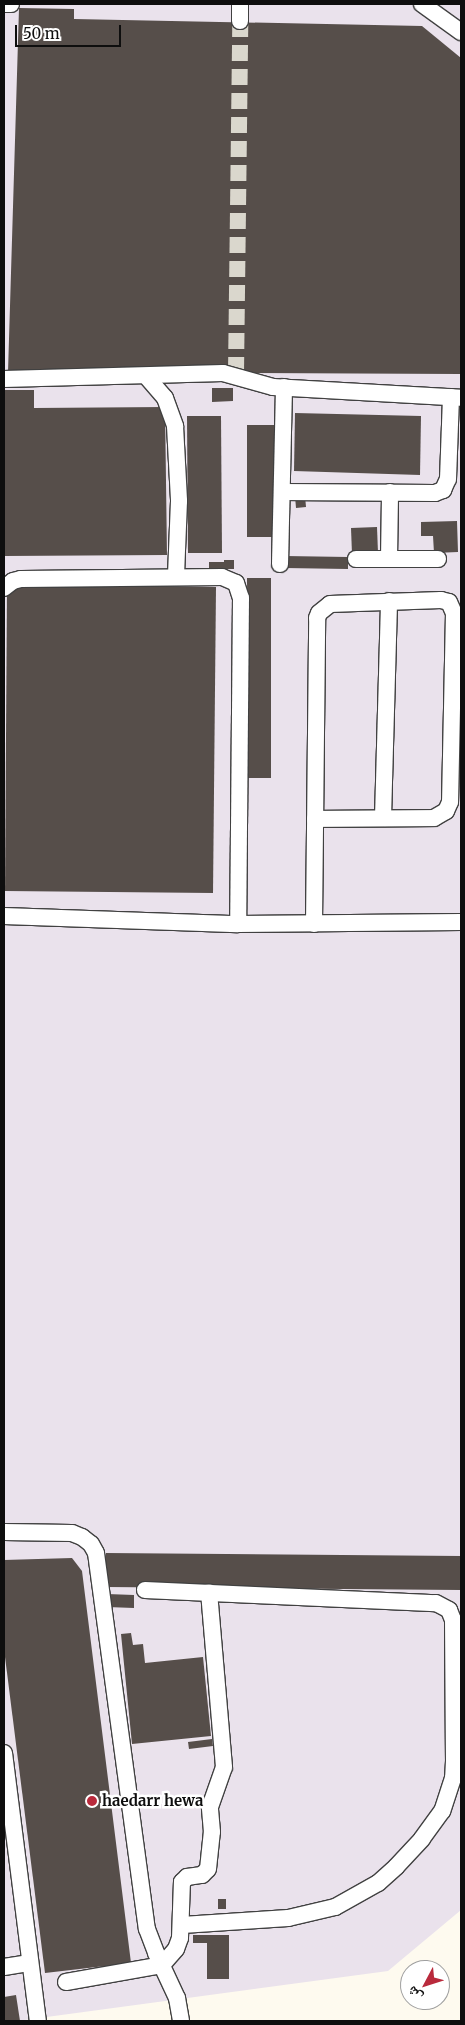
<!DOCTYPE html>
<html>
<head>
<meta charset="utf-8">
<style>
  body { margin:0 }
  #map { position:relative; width:465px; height:2025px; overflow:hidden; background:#fefaef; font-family:Merriweather,"Noto Naskh Arabic",serif }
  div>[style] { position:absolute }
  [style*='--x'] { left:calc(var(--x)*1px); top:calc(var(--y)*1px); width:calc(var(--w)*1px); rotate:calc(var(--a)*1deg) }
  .industrial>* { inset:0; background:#eae2ec }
  .building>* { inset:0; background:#564e4a }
  .minor-tunnel>* { height:16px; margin-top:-8px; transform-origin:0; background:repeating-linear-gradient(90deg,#dad7cd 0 16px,transparent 0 24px) }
  .roads { filter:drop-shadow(1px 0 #414141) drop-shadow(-1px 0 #414141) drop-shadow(0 1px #414141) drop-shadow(0 -1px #414141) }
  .minor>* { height:16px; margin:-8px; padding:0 8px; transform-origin:8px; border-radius:8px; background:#fff }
  .dots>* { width:14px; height:14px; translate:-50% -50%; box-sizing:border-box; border:2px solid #fff; border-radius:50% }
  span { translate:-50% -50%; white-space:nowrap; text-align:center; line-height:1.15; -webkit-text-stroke:5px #fff; paint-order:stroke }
  .poi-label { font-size:15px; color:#0e0e0e; font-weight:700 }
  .left { translate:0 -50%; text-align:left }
  .frame { position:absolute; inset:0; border:5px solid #0e0e0e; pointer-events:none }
  .north { position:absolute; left:400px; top:1960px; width:50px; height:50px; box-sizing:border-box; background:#fff; border:1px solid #9f9f9f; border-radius:50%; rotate:230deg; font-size:14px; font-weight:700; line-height:20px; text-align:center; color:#0e0e0e }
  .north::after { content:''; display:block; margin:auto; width:18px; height:22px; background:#b92a3c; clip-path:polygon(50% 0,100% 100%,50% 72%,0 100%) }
  .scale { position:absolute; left:15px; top:25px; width:106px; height:22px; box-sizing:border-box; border:2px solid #0e0e0e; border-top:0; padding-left:6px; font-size:15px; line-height:18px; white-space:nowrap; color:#0e0e0e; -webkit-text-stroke:4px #fff; paint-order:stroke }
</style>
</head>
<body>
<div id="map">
  <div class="industrial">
    <div style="clip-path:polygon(4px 4px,461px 4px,461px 1910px,388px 1971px,17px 2021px,4px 2021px)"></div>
  </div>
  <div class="building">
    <div style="clip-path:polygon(19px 8px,74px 9px,74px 19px,422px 26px,461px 58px,460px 374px,8px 372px)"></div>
    <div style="clip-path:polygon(212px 388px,233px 388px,233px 401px,212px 402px)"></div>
    <div style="clip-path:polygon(4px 390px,34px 390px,34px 408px,165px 407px,167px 555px,4px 556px)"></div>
    <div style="clip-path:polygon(295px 413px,421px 416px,420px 475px,294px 471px)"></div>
    <div style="clip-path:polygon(187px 416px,221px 416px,222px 553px,188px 553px)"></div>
    <div style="clip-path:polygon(247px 425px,277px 425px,277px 537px,247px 537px)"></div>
    <div style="clip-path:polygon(295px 496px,305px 496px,306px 507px,296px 508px)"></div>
    <div style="clip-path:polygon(457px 521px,458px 552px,434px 553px,433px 536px,421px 536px,421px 522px)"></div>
    <div style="clip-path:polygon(377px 527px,378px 553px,352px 554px,351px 528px)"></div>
    <div style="clip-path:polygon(285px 556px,348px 557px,348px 569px,285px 568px)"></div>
    <div style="clip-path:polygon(224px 560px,234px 560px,234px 569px,209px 569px,209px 562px,224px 562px)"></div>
    <div style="clip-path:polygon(247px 578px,271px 578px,271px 778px,248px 778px)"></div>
    <div style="clip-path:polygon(7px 585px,216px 587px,213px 893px,5px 891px)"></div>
    <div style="clip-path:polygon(106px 1553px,461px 1556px,461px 1590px,106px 1587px)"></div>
    <div style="clip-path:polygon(72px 1558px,82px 1571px,131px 1963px,45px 1973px,4px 1649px,4px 1560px)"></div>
    <div style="clip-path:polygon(107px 1594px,134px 1595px,134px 1608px,107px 1607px)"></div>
    <div style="clip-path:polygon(131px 1633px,133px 1645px,143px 1644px,145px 1663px,203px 1657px,211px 1736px,132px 1744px,121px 1634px)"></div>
    <div style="clip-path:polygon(212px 1739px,213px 1746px,189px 1749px,188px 1742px)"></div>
    <div style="clip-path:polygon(218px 1899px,226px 1899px,226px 1909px,218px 1909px)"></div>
    <div style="clip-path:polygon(193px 1935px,229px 1935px,229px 1979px,207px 1979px,207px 1943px,193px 1943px)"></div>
    <div style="clip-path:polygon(16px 1995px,20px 2021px,4px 2021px,4px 1997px)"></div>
  </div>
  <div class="minor-tunnel">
    <div style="--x:236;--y:373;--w:352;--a:-89.3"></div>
  </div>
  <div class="roads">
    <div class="minor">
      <div style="--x:4;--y:4;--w:7;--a:0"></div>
      <div style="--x:240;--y:4;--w:17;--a:90"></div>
      <div style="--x:422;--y:4;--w:48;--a:35.7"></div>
      <div style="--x:146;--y:376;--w:29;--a:49"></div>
      <div style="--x:165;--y:398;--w:30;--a:70"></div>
      <div style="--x:175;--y:426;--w:75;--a:86.9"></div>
      <div style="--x:179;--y:501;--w:76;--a:92.3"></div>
      <div style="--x:4;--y:379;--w:219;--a:-1.6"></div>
      <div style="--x:223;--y:373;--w:52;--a:15.6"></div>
      <div style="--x:273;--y:387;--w:188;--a:3.3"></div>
      <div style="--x:282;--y:492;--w:153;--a:0.4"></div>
      <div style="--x:435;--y:493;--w:9;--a:-21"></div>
      <div style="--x:443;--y:490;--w:12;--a:-66"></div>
      <div style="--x:448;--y:479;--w:82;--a:-87.9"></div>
      <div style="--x:356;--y:559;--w:82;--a:0"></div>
      <div style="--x:389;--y:559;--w:67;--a:-89.1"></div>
      <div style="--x:280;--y:564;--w:177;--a:-88.7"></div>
      <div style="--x:4;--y:588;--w:11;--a:-38"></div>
      <div style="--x:13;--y:581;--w:8;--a:-14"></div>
      <div style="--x:21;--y:579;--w:201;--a:-0.6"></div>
      <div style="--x:222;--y:577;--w:15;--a:23"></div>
      <div style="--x:236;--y:583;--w:16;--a:72"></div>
      <div style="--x:241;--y:598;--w:326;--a:90.5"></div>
      <div style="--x:383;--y:818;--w:217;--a:-88.4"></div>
      <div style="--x:4;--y:916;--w:234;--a:2"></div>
      <div style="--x:238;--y:924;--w:223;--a:-0.5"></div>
      <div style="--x:314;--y:924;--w:306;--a:-89.4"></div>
      <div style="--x:317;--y:618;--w:5;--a:-68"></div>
      <div style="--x:319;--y:613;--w:14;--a:-39"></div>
      <div style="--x:330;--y:604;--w:111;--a:-2.1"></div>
      <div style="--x:441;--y:600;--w:8;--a:14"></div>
      <div style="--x:449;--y:602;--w:12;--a:66"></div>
      <div style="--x:454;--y:613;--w:189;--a:91.2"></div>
      <div style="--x:450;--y:802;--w:10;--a:114"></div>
      <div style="--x:446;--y:811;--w:14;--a:150"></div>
      <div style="--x:434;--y:818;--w:119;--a:179.5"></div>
      <div style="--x:4;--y:1532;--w:68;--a:0.8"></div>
      <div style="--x:72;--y:1533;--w:11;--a:22"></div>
      <div style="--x:82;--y:1537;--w:11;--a:38"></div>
      <div style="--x:91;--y:1544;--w:10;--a:61"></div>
      <div style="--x:96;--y:1553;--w:379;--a:82.3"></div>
      <div style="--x:147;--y:1929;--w:26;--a:69"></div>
      <div style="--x:156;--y:1953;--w:50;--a:65"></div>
      <div style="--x:177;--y:1998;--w:23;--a:80"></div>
      <div style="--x:145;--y:1590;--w:291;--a:2.6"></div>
      <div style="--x:436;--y:1603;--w:15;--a:28"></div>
      <div style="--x:449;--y:1610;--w:11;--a:68"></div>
      <div style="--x:453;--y:1620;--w:141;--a:89.6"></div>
      <div style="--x:454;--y:1761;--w:17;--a:93"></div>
      <div style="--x:453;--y:1778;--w:35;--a:108"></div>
      <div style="--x:442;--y:1811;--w:34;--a:126"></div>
      <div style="--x:422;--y:1839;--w:38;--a:133"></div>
      <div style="--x:396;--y:1867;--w:24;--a:138"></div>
      <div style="--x:378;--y:1883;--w:49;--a:150.8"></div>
      <div style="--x:335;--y:1907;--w:48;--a:166.8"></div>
      <div style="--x:288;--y:1918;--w:106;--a:176.2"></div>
      <div style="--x:4;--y:1753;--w:270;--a:82.8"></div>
      <div style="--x:4;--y:1967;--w:26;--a:-9"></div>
      <div style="--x:66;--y:1982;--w:97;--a:-10"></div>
      <div style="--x:162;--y:1965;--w:21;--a:-49"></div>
      <div style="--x:176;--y:1949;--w:12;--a:-70"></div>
      <div style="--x:180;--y:1938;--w:56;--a:-88"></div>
      <div style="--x:182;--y:1882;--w:7;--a:-45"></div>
      <div style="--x:187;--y:1877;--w:15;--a:-8"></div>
      <div style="--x:202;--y:1875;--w:8;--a:-45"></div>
      <div style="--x:208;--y:1869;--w:37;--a:-84"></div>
      <div style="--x:212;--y:1832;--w:25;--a:-95"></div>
      <div style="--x:210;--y:1807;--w:42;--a:-70.7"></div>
      <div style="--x:224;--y:1767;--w:175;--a:-94.9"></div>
    </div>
  </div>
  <div class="dots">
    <div style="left:92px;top:1801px;background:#b92a3c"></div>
  </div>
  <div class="poi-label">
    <span class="left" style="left:102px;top:1801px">haedarr hewa</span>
  </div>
  <div class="frame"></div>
  <div class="north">ش</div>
  <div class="scale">50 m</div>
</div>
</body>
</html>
